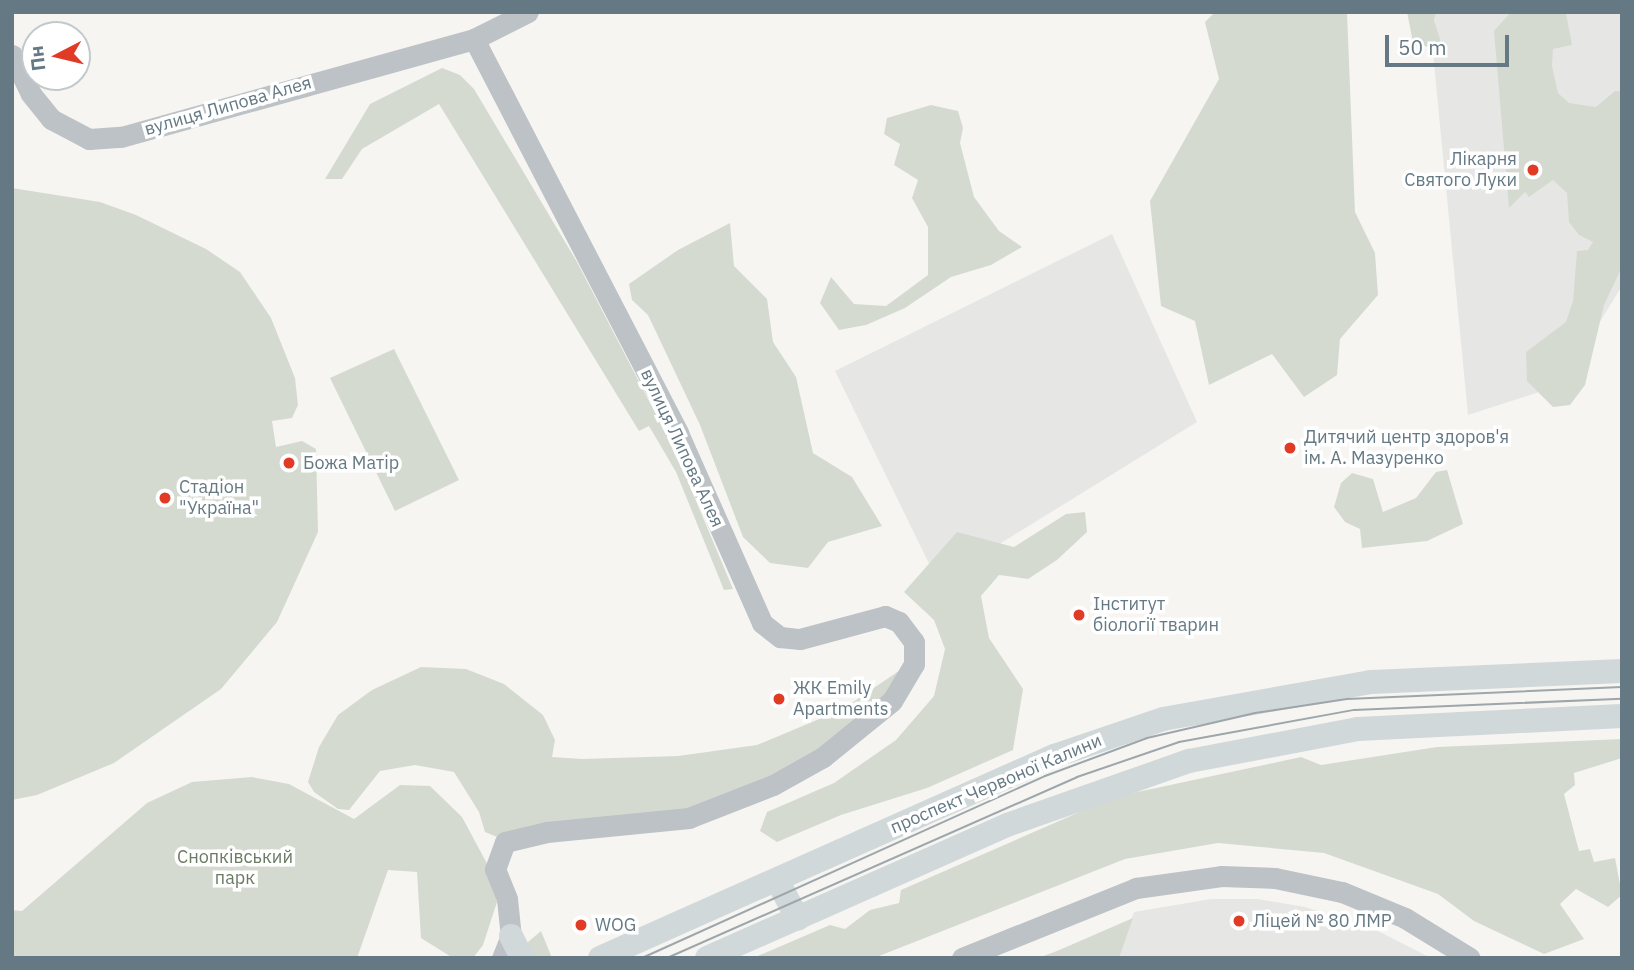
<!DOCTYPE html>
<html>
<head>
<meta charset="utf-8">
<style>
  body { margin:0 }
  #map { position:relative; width:1634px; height:970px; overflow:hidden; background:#f6f5f2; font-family:"IBM Plex Sans",sans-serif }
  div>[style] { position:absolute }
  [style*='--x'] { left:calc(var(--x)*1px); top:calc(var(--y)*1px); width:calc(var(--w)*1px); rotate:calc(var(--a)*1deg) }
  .built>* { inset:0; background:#e6e7e5 }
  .green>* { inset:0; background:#d5dad1 }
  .tertiary>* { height:21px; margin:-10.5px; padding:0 10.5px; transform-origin:10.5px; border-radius:10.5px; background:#bcc2c5 }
  .secondary>* { height:24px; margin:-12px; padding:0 12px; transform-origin:12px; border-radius:12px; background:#d1d8da }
  .tram>* { height:2px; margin:-1px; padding:0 1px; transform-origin:1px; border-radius:1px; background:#9da6aa }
  .dots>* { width:19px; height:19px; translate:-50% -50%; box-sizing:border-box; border:4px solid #fff; border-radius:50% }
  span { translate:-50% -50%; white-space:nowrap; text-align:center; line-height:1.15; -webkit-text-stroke:7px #fff; paint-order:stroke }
  .street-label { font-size:18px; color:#647983 }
  .poi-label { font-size:18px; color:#647983 }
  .right { translate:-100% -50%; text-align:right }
  .left { translate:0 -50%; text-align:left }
  .park-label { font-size:18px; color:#6b7a63 }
  .frame { position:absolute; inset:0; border:14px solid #647983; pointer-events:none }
  .north { position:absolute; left:21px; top:21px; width:70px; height:70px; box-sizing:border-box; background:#fff; border:2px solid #c1c9cd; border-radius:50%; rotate:263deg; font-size:19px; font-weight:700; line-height:28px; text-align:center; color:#647983 }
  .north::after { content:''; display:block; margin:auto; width:24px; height:32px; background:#e23b25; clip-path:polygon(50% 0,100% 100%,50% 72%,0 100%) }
  .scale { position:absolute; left:1385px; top:35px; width:124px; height:32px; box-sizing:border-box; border:4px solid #647983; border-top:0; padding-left:9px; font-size:21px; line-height:24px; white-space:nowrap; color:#647983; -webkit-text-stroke:5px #fff; paint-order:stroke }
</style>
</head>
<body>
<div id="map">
  <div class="built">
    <div style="clip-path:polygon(1429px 12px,1622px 12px,1622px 286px,1561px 385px,1468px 415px)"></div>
    <div style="clip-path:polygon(1112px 234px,1197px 422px,938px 582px,835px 371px)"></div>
    <div style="clip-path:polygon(1211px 899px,1258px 899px,1305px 907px,1374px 929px,1431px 958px,1117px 958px,1134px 912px)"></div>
  </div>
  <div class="green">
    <div style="clip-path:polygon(1215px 12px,1347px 12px,1355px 212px,1375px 253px,1378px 295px,1340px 339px,1337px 375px,1304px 397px,1272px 354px,1209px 385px,1195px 321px,1161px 306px,1150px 201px,1219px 79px,1205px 22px)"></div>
    <div style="clip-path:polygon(1407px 12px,1436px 12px,1434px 20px,1444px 52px,1413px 42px)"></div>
    <div style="clip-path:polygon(1511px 12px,1566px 13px,1572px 45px,1553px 49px,1552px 66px,1558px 93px,1569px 103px,1596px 107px,1615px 91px,1622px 91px,1622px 267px,1604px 305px,1585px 385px,1570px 405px,1553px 407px,1527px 381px,1526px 352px,1566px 322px,1573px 301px,1577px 251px,1588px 250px,1593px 242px,1579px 235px,1569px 222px,1567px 193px,1553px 180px,1529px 197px,1525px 192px,1509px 208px,1494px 31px)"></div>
    <div style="clip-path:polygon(442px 68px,460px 75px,474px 89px,577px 262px,676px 453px,733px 589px,724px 590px,676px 472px,649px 426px,639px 431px,439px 104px,362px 149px,342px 179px,325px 179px,370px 104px)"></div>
    <div style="clip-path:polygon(931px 105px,958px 111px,963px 128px,960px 143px,974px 197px,999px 231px,1022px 247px,991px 265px,951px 277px,905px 308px,866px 325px,839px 330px,820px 303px,831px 277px,854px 304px,886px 306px,928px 275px,928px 227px,912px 198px,918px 180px,894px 165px,900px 144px,884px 134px,887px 118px)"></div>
    <div style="clip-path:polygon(12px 188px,100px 202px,136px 215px,206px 249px,240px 272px,271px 318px,295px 378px,298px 405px,292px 418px,272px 421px,276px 447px,302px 441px,316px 449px,318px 532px,277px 622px,221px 689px,114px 763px,37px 795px,12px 800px)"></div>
    <div style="clip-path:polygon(730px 223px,734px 266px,767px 299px,773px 342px,796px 377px,813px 453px,852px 477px,882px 526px,828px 542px,808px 568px,770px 563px,743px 537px,700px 425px,648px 315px,632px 300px,629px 284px,678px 250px)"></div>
    <div style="clip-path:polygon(394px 349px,459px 480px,395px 511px,330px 378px)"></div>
    <div style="clip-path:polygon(1447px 470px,1463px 524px,1427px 541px,1362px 548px,1360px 529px,1345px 522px,1334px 507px,1341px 483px,1352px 473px,1373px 479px,1383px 512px,1416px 498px,1436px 472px)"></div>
    <div style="clip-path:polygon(1085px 512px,1087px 532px,1057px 560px,1028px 579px,999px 575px,981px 596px,989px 638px,1023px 689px,1013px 750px,927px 788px,841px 815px,777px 842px,760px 831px,767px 812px,834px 783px,896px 740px,934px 696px,945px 649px,934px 620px,904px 592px,957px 532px,1014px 547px,1066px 514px)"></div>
    <div style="clip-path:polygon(912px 662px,869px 720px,721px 803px,502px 839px,485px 832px,479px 812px,454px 772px,415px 765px,380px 771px,349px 810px,338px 809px,314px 792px,308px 782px,319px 747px,338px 715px,372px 690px,421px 667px,466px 669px,504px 684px,543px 715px,555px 740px,552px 757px,582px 759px,678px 756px,757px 745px,843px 709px)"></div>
    <div style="clip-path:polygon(1622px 739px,1622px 758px,1574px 773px,1575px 785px,1564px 794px,1579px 851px,1590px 849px,1594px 862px,1615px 858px,1622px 895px,1608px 907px,1576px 889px,1560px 904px,1584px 939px,1544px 954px,1474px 921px,1438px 894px,1324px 853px,1218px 843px,1125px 859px,874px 958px,753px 958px,830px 925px,845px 929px,870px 910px,899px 903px,901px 890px,1114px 797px,1301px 757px,1321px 765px,1437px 747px)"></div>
    <div style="clip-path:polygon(252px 777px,289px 784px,354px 819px,400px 785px,430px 786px,462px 817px,491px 871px,497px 902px,483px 945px,473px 958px,453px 958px,421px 938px,417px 872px,388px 870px,357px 958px,12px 958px,12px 910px,22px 911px,147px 803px,192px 782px)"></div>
    <div style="clip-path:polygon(1133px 918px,1119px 958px,1038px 958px,1057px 951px)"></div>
    <div style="clip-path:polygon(541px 931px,552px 958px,530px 958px,528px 942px)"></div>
  </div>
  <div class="tertiary">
    <div style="--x:474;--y:39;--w:60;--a:-26.6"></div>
    <div style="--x:12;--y:55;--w:43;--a:64"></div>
    <div style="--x:31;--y:94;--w:32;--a:51"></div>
    <div style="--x:51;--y:119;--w:43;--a:27.8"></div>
    <div style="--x:89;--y:139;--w:32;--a:-4"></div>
    <div style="--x:121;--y:137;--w:366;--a:-15.5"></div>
    <div style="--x:474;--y:39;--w:444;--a:62.6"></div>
    <div style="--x:678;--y:433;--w:208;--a:66.1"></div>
    <div style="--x:762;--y:623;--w:23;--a:38"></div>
    <div style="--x:780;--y:637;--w:20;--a:6"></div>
    <div style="--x:800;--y:639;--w:88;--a:-15.1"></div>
    <div style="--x:885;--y:616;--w:15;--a:23"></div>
    <div style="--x:899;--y:622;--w:25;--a:53"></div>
    <div style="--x:914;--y:642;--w:22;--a:90"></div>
    <div style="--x:914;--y:664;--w:43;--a:120.7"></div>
    <div style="--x:892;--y:701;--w:89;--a:140.9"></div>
    <div style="--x:823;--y:757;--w:57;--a:150.8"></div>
    <div style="--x:773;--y:785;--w:90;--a:158.6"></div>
    <div style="--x:689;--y:818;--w:143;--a:174.4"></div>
    <div style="--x:547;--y:832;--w:43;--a:166.6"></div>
    <div style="--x:505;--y:842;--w:29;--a:110"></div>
    <div style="--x:495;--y:869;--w:32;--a:68"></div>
    <div style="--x:507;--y:899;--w:37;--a:84"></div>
    <div style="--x:511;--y:936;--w:24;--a:112"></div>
    <div style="--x:962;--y:958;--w:188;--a:-21.9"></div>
    <div style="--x:1136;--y:888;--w:86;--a:-8"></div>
    <div style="--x:1221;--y:876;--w:54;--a:2.1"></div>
    <div style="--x:1275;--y:878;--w:68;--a:11.8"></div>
    <div style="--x:1342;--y:892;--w:68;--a:22.4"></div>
    <div style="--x:1405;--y:918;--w:76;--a:31.6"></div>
  </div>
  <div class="secondary">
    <div style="--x:777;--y:880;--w:44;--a:61.7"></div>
    <div style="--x:511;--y:936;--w:25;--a:63"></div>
    <div style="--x:600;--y:958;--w:497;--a:-24"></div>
    <div style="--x:1054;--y:756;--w:115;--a:-18.7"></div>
    <div style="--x:1163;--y:719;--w:211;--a:-10.1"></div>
    <div style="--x:1371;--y:682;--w:251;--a:-2.5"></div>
    <div style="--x:707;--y:958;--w:328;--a:-23.9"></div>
    <div style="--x:1007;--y:825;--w:193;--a:-19.4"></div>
    <div style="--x:1189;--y:761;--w:172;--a:-10.7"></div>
    <div style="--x:1358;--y:729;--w:264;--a:-2.8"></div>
  </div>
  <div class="tram">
    <div style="--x:642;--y:958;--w:442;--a:-24.3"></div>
    <div style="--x:1045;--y:776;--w:109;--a:-20.4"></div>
    <div style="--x:1147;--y:738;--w:111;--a:-13"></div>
    <div style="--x:1255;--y:713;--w:93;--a:-8.7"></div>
    <div style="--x:1347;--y:699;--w:275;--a:-2.5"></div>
    <div style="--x:667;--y:958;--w:448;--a:-23.8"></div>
    <div style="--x:1077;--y:777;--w:108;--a:-18.9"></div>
    <div style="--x:1179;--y:742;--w:178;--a:-10.4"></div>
    <div style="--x:1354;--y:710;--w:268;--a:-2.4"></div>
  </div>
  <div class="dots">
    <div style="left:1533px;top:170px;background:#e23b25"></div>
    <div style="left:1290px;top:448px;background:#e23b25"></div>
    <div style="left:289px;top:463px;background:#e23b25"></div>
    <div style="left:165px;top:498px;background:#e23b25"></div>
    <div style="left:1079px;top:615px;background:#e23b25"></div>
    <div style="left:779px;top:699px;background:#e23b25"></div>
    <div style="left:1239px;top:921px;background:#e23b25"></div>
    <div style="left:581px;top:925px;background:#e23b25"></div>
  </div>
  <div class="street-label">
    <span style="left:228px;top:106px;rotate:-16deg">вулиця Липова Алея</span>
    <span style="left:682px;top:448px;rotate:65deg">вулиця Липова Алея</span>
    <span style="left:996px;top:784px;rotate:-23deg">проспект Червоної Калини</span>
  </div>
  <div class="poi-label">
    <span class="right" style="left:1517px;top:170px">Лікарня<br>Святого Луки</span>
    <span class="left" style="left:1304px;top:448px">Дитячий центр здоров'я<br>ім. А. Мазуренко</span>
    <span class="left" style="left:303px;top:463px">Божа Матір</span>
    <span class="left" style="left:179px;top:498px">Стадіон<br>"Україна"</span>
    <span class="left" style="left:1093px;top:615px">Інститут<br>біології тварин</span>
    <span class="left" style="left:793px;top:699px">ЖК Emily<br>Apartments</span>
    <span class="left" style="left:1253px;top:921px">Ліцей № 80 ЛМР</span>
    <span class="left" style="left:595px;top:925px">WOG</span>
  </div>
  <div class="park-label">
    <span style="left:235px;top:868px">Снопківський<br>парк</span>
  </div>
  <div class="frame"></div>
  <div class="north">Пн</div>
  <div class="scale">50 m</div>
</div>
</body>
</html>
